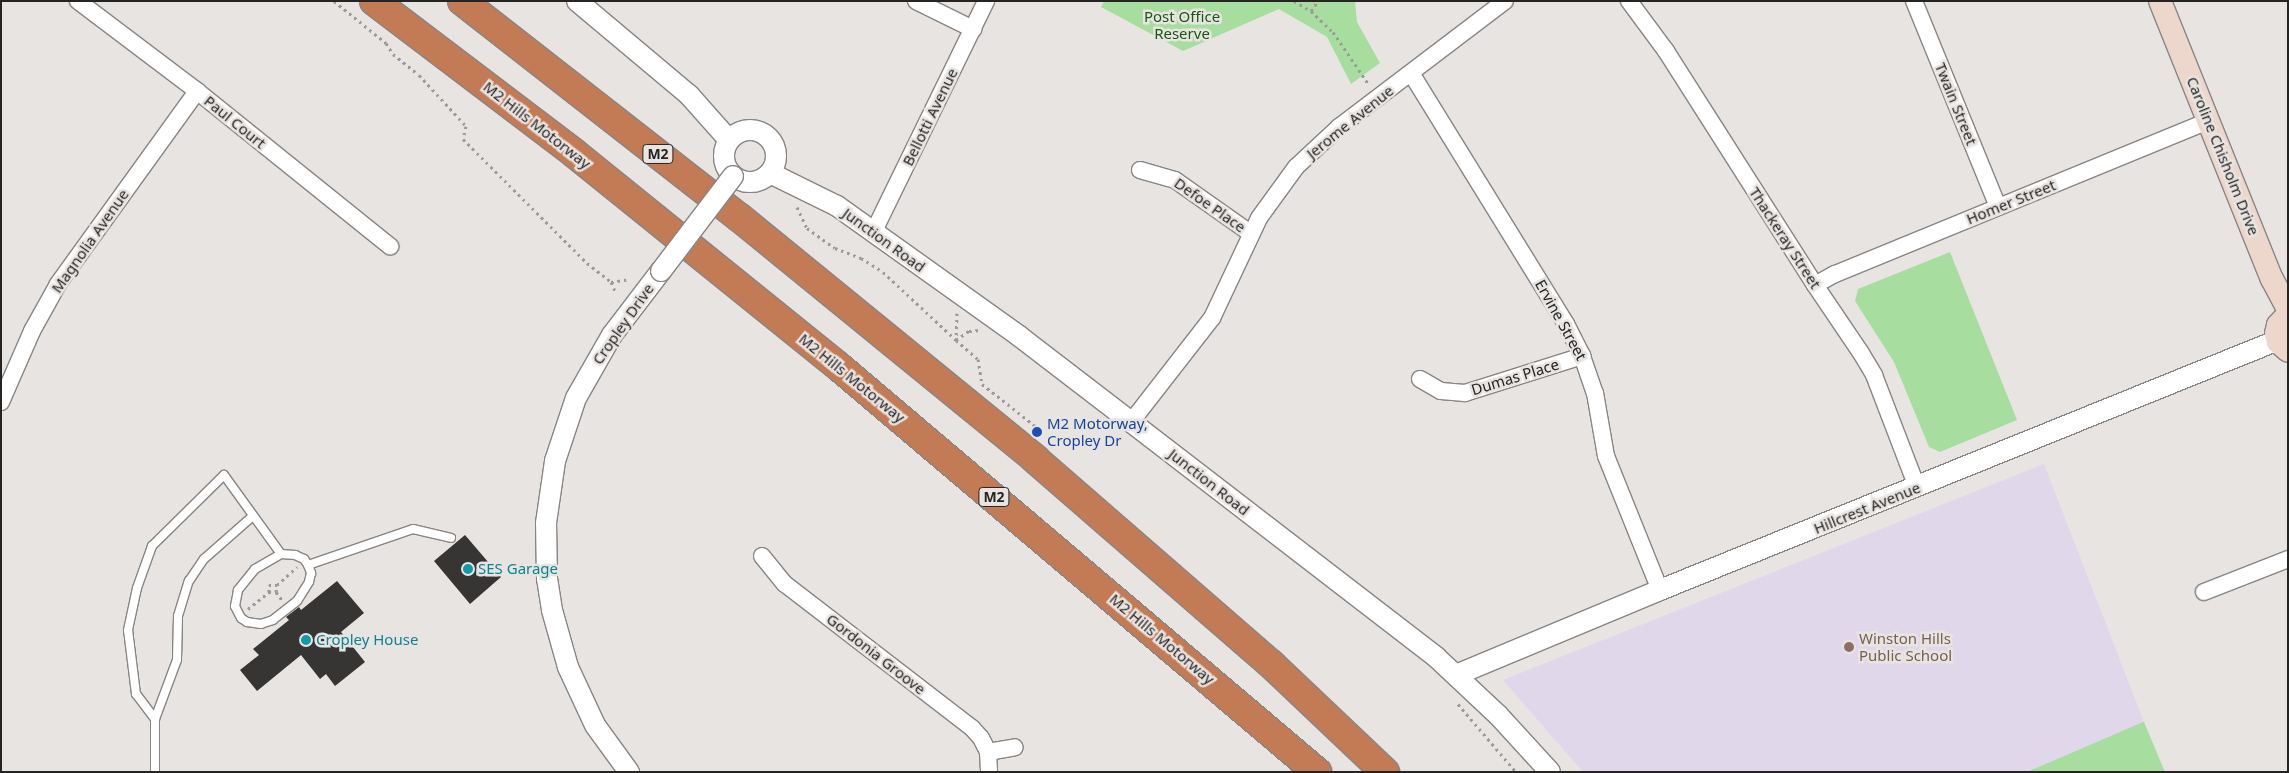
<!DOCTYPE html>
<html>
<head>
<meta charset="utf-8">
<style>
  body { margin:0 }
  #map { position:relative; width:2289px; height:773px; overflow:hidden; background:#e8e4e2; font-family:"Noto Sans",sans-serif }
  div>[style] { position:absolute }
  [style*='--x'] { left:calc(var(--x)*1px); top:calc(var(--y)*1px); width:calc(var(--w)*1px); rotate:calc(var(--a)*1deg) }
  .education>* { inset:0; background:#e0d7eb }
  .green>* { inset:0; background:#a7de9f }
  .building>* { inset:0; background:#373434 }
  .path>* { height:3px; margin-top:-1.5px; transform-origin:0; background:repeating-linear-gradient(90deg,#9c9997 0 2.5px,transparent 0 6.5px) }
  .roads { filter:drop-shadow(1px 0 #888583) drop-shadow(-1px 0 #888583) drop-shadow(0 1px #888583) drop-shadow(0 -1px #888583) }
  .service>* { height:8px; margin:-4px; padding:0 4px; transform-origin:4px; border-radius:4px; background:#fff }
  .minor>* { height:16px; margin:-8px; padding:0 8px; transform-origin:8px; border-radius:8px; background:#fff }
  .tertiary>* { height:20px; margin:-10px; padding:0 10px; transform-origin:10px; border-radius:10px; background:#fff }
  .tertiary>.ring { margin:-10px; padding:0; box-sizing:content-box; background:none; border:20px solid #fff; border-radius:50% }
  .secondary>* { height:22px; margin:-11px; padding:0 11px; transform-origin:11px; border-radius:11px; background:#edd7cc }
  .motorway>* { height:28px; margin:-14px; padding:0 14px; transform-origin:14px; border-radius:14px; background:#c37b56 }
  .bridges { filter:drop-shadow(1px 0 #888583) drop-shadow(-1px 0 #888583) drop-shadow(0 1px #888583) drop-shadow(0 -1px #888583) }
  .tertiary-bridge>* { height:20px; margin:-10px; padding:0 10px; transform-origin:10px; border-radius:10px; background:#fff }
  .dots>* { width:14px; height:14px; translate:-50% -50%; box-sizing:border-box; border:2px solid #e8e4e2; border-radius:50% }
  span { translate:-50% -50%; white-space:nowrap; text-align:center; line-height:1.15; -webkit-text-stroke:5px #e8e4e2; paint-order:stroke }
  .shield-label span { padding:1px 4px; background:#e8e4e2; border:1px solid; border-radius:4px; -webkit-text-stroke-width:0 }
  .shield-label { font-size:14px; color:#252423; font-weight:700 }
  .park-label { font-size:15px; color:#185810 }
  .street-label { font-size:15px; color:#252423 }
  .transit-label { font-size:15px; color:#164399 }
  .left { translate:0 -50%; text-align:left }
  .culture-label { font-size:15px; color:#0d838f }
  .education-label { font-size:15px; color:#785e54 }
  .frame { position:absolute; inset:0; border:2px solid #252423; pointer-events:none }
</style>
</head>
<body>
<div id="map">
  <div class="education">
    <div style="clip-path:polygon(2044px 464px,2144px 722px,2027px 772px,1583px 772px,1503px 680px)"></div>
  </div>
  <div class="green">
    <div style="clip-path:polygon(1104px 1px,1355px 1px,1357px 22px,1380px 63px,1351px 84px,1327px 37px,1279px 9px,1183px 51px,1101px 7px)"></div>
    <div style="clip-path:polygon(1950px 252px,2017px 420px,1940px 452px,1929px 447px,1894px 362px,1855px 301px,1858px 289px)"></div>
    <div style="clip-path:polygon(2144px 722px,2165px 772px,2027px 772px,2143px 722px)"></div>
  </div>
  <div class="building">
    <div style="clip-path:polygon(465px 535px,501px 577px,470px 604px,434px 561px)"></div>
    <div style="clip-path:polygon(337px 581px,364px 613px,341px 632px,365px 662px,335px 686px,326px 674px,320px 679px,301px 655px,257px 691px,240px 670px,259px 655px,253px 649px,289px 620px,286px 617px,299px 607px,301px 610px)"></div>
  </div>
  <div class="path">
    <div style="--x:334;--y:1;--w:67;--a:38.9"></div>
    <div style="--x:386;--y:43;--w:13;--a:58"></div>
    <div style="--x:393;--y:54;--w:33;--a:39"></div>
    <div style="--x:419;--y:75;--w:69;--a:47.3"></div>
    <div style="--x:466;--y:126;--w:13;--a:103"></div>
    <div style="--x:463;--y:139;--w:175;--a:45"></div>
    <div style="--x:587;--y:263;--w:31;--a:38"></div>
    <div style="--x:611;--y:282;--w:12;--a:66"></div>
    <div style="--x:1294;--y:1;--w:20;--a:30"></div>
    <div style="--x:1311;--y:11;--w:30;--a:44"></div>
    <div style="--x:1333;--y:32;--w:64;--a:55.8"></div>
    <div style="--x:1311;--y:11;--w:12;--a:-55"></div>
    <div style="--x:797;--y:207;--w:23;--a:65"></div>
    <div style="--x:807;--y:228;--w:34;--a:36"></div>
    <div style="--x:835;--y:248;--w:28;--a:21"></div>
    <div style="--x:861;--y:258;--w:26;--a:32"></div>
    <div style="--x:883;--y:272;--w:100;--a:43"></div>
    <div style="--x:956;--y:340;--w:16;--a:-35"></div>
    <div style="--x:969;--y:331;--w:11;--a:-5"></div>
    <div style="--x:611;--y:282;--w:18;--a:-9"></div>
    <div style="--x:957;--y:313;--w:27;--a:92"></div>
    <div style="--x:956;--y:340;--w:29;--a:41"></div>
    <div style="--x:978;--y:359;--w:25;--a:81"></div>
    <div style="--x:982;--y:384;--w:73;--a:38.3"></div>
    <div style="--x:1039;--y:429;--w:4;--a:117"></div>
    <div style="--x:269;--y:592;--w:7;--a:0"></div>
    <div style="--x:276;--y:592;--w:7;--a:-82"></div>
    <div style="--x:276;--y:592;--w:10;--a:53"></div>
    <div style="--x:248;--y:609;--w:27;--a:-39"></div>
    <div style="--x:269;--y:592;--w:7;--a:-90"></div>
    <div style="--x:269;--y:585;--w:8;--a:0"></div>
    <div style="--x:277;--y:585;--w:27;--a:-42"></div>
    <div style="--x:1458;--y:704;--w:89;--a:49.5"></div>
  </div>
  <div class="roads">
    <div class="service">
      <div style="--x:281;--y:554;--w:14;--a:4"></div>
      <div style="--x:295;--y:555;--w:10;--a:24"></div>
      <div style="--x:304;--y:559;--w:7;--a:56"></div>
      <div style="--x:308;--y:565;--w:9;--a:69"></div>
      <div style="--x:311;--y:573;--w:9;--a:103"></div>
      <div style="--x:309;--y:582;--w:22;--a:122"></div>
      <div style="--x:297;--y:601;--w:31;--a:142"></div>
      <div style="--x:273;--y:620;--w:13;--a:162"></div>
      <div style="--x:261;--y:624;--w:14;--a:-172"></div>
      <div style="--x:247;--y:622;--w:7;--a:-146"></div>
      <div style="--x:241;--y:618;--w:13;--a:-117"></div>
      <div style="--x:235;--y:606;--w:16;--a:-79"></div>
      <div style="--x:238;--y:590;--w:27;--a:-51"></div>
      <div style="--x:255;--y:569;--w:30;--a:-30"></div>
      <div style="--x:308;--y:565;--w:111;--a:-18.9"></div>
      <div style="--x:413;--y:529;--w:39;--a:13"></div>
      <div style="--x:155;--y:719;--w:31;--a:-127"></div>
      <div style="--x:136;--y:694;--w:64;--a:-97.1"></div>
      <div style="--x:128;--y:630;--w:43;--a:-77.9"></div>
      <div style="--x:137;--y:588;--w:45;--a:-70.3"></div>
      <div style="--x:152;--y:546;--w:101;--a:-44.6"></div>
      <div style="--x:224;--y:475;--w:97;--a:54.2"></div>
      <div style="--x:155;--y:772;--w:53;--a:-90"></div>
      <div style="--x:155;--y:719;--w:63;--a:-69.6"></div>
      <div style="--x:177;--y:660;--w:44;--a:-88.7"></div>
      <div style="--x:178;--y:616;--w:37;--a:-73"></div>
      <div style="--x:189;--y:581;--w:27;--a:-56"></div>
      <div style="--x:204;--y:559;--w:65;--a:-41.3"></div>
    </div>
    <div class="minor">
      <div style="--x:78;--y:1;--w:149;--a:37.1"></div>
      <div style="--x:197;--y:91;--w:248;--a:38.8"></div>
      <div style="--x:916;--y:1;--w:64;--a:26.2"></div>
      <div style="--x:1629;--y:1;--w:62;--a:53.5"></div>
      <div style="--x:1666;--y:51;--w:277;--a:57.5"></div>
      <div style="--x:1815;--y:285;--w:82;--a:55.9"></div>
      <div style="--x:1861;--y:353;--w:26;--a:59"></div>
      <div style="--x:1874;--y:375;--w:120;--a:69"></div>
      <div style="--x:1914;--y:1;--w:222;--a:67.8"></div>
      <div style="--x:1411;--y:73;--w:295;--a:58.3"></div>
      <div style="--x:1566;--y:324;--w:36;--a:63"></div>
      <div style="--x:1582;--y:356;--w:39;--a:71"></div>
      <div style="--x:1595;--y:393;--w:64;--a:80.1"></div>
      <div style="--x:1606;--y:456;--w:144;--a:68.1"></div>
      <div style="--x:1140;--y:170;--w:36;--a:16"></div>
      <div style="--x:1175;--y:180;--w:92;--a:35.2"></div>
      <div style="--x:873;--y:233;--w:258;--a:-64"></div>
      <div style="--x:1815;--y:285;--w:23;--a:-29"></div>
      <div style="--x:1835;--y:274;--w:403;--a:-22.3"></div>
      <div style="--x:1420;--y:379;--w:24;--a:30"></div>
      <div style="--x:1441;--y:391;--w:24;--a:5"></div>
      <div style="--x:1465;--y:393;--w:123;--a:-17.5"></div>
      <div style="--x:1;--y:402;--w:77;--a:-66.4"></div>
      <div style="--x:32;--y:331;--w:54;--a:-61"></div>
      <div style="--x:58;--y:284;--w:238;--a:-54.2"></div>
      <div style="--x:1131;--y:422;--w:132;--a:-52.1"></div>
      <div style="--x:1212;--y:318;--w:110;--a:-64.8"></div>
      <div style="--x:1259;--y:218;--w:63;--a:-54"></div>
      <div style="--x:1296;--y:167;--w:59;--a:-42.9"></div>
      <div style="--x:1339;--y:127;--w:208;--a:-37.2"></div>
      <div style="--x:762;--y:556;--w:36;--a:51"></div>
      <div style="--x:785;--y:584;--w:236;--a:37.6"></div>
      <div style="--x:972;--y:728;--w:13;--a:48"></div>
      <div style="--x:981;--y:738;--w:16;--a:63"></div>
      <div style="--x:988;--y:752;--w:20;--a:87"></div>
      <div style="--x:2204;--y:592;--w:90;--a:-21.4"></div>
      <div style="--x:988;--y:752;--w:27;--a:-10"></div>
    </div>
    <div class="tertiary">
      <div style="--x:577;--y:1;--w:146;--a:40"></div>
      <div style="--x:689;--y:95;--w:60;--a:48.4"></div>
      <div class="ring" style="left:724px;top:130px;width:32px;height:32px"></div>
      <div style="--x:770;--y:173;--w:75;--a:26.2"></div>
      <div style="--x:837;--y:206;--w:224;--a:35.5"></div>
      <div style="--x:1019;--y:336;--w:141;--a:37.5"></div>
      <div style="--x:1131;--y:422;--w:385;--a:37.6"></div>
      <div style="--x:1436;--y:657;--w:85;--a:43.1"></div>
      <div style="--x:1498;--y:715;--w:77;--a:47.6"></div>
      <div style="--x:1456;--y:675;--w:221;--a:-22.6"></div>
      <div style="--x:1660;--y:590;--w:667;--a:-22.02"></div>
      <div style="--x:629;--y:772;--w:58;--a:-125.9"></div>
      <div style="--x:595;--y:725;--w:64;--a:-115"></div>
      <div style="--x:568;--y:667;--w:59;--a:-105.7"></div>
      <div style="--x:552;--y:610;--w:31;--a:-99"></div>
      <div style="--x:547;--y:579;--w:56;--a:-91"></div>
      <div style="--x:546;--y:523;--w:63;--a:-81.7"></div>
      <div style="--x:555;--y:461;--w:66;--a:-71.6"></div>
      <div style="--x:576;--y:398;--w:73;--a:-60.3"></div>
      <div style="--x:612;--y:335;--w:81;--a:-52.6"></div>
    </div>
    <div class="secondary">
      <div style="--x:2160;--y:1;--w:300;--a:68.1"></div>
      <div style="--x:2272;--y:279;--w:34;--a:62"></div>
      <div style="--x:2288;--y:314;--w:15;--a:132"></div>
      <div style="--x:2278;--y:325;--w:9;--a:103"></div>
      <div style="--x:2276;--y:334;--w:8;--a:76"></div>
      <div style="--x:2278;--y:342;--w:13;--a:42"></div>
    </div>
    <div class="motorway">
      <div style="--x:374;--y:1;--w:251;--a:37.2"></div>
      <div style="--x:574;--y:153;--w:339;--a:38.9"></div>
      <div style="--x:838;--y:366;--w:628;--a:40.28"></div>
      <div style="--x:462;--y:1;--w:353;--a:38"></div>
      <div style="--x:740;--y:218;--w:381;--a:39.2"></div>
      <div style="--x:1035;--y:459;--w:313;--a:41"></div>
      <div style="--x:1271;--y:664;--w:157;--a:43.5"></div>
    </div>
  </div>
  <div class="bridges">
    <div class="tertiary-bridge">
      <div style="--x:661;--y:271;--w:119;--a:-52.8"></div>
    </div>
  </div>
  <div class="dots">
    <div style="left:1037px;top:432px;background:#1a4fb4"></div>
    <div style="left:468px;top:569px;background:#0f9aa8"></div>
    <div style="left:306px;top:640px;background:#0f9aa8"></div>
    <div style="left:1849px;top:647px;background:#8d6e63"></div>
  </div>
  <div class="shield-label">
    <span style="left:658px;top:154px">M2</span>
    <span style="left:994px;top:497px">M2</span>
  </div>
  <div class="park-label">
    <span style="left:1182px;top:25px">Post Office<br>Reserve</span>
  </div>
  <div class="street-label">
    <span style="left:1956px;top:104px;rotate:68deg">Twain Street</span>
    <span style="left:930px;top:117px;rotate:-64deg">Bellotti Avenue</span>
    <span style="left:235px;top:122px;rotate:39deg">Paul Court</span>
    <span style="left:1350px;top:122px;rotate:-39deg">Jerome Avenue</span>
    <span style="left:537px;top:125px;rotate:38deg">M2 Hills Motorway</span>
    <span style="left:2223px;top:156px;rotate:68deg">Caroline Chisholm Drive</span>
    <span style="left:2011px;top:202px;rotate:-22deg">Homer Street</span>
    <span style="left:1210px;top:205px;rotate:35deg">Defoe Place</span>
    <span style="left:1785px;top:238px;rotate:57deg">Thackeray Street</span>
    <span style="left:884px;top:240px;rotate:36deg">Junction Road</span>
    <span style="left:90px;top:241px;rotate:-55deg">Magnolia Avenue</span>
    <span style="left:1561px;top:320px;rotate:61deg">Ervine Street</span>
    <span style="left:623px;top:324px;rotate:-55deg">Cropley Drive</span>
    <span style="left:1515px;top:377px;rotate:-17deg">Dumas Place</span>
    <span style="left:852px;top:378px;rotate:39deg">M2 Hills Motorway</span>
    <span style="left:1209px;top:482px;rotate:38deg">Junction Road</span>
    <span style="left:1867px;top:508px;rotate:-22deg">Hillcrest Avenue</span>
    <span style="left:1162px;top:639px;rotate:40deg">M2 Hills Motorway</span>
    <span style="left:876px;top:654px;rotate:38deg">Gordonia Groove</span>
  </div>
  <div class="transit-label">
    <span class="left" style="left:1047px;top:432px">M2 Motorway,<br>Cropley Dr</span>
  </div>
  <div class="culture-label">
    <span class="left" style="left:478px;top:569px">SES Garage</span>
    <span class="left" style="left:316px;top:640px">Cropley House</span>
  </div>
  <div class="education-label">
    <span class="left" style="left:1859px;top:647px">Winston Hills<br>Public School</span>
  </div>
  <div class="frame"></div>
</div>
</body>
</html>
